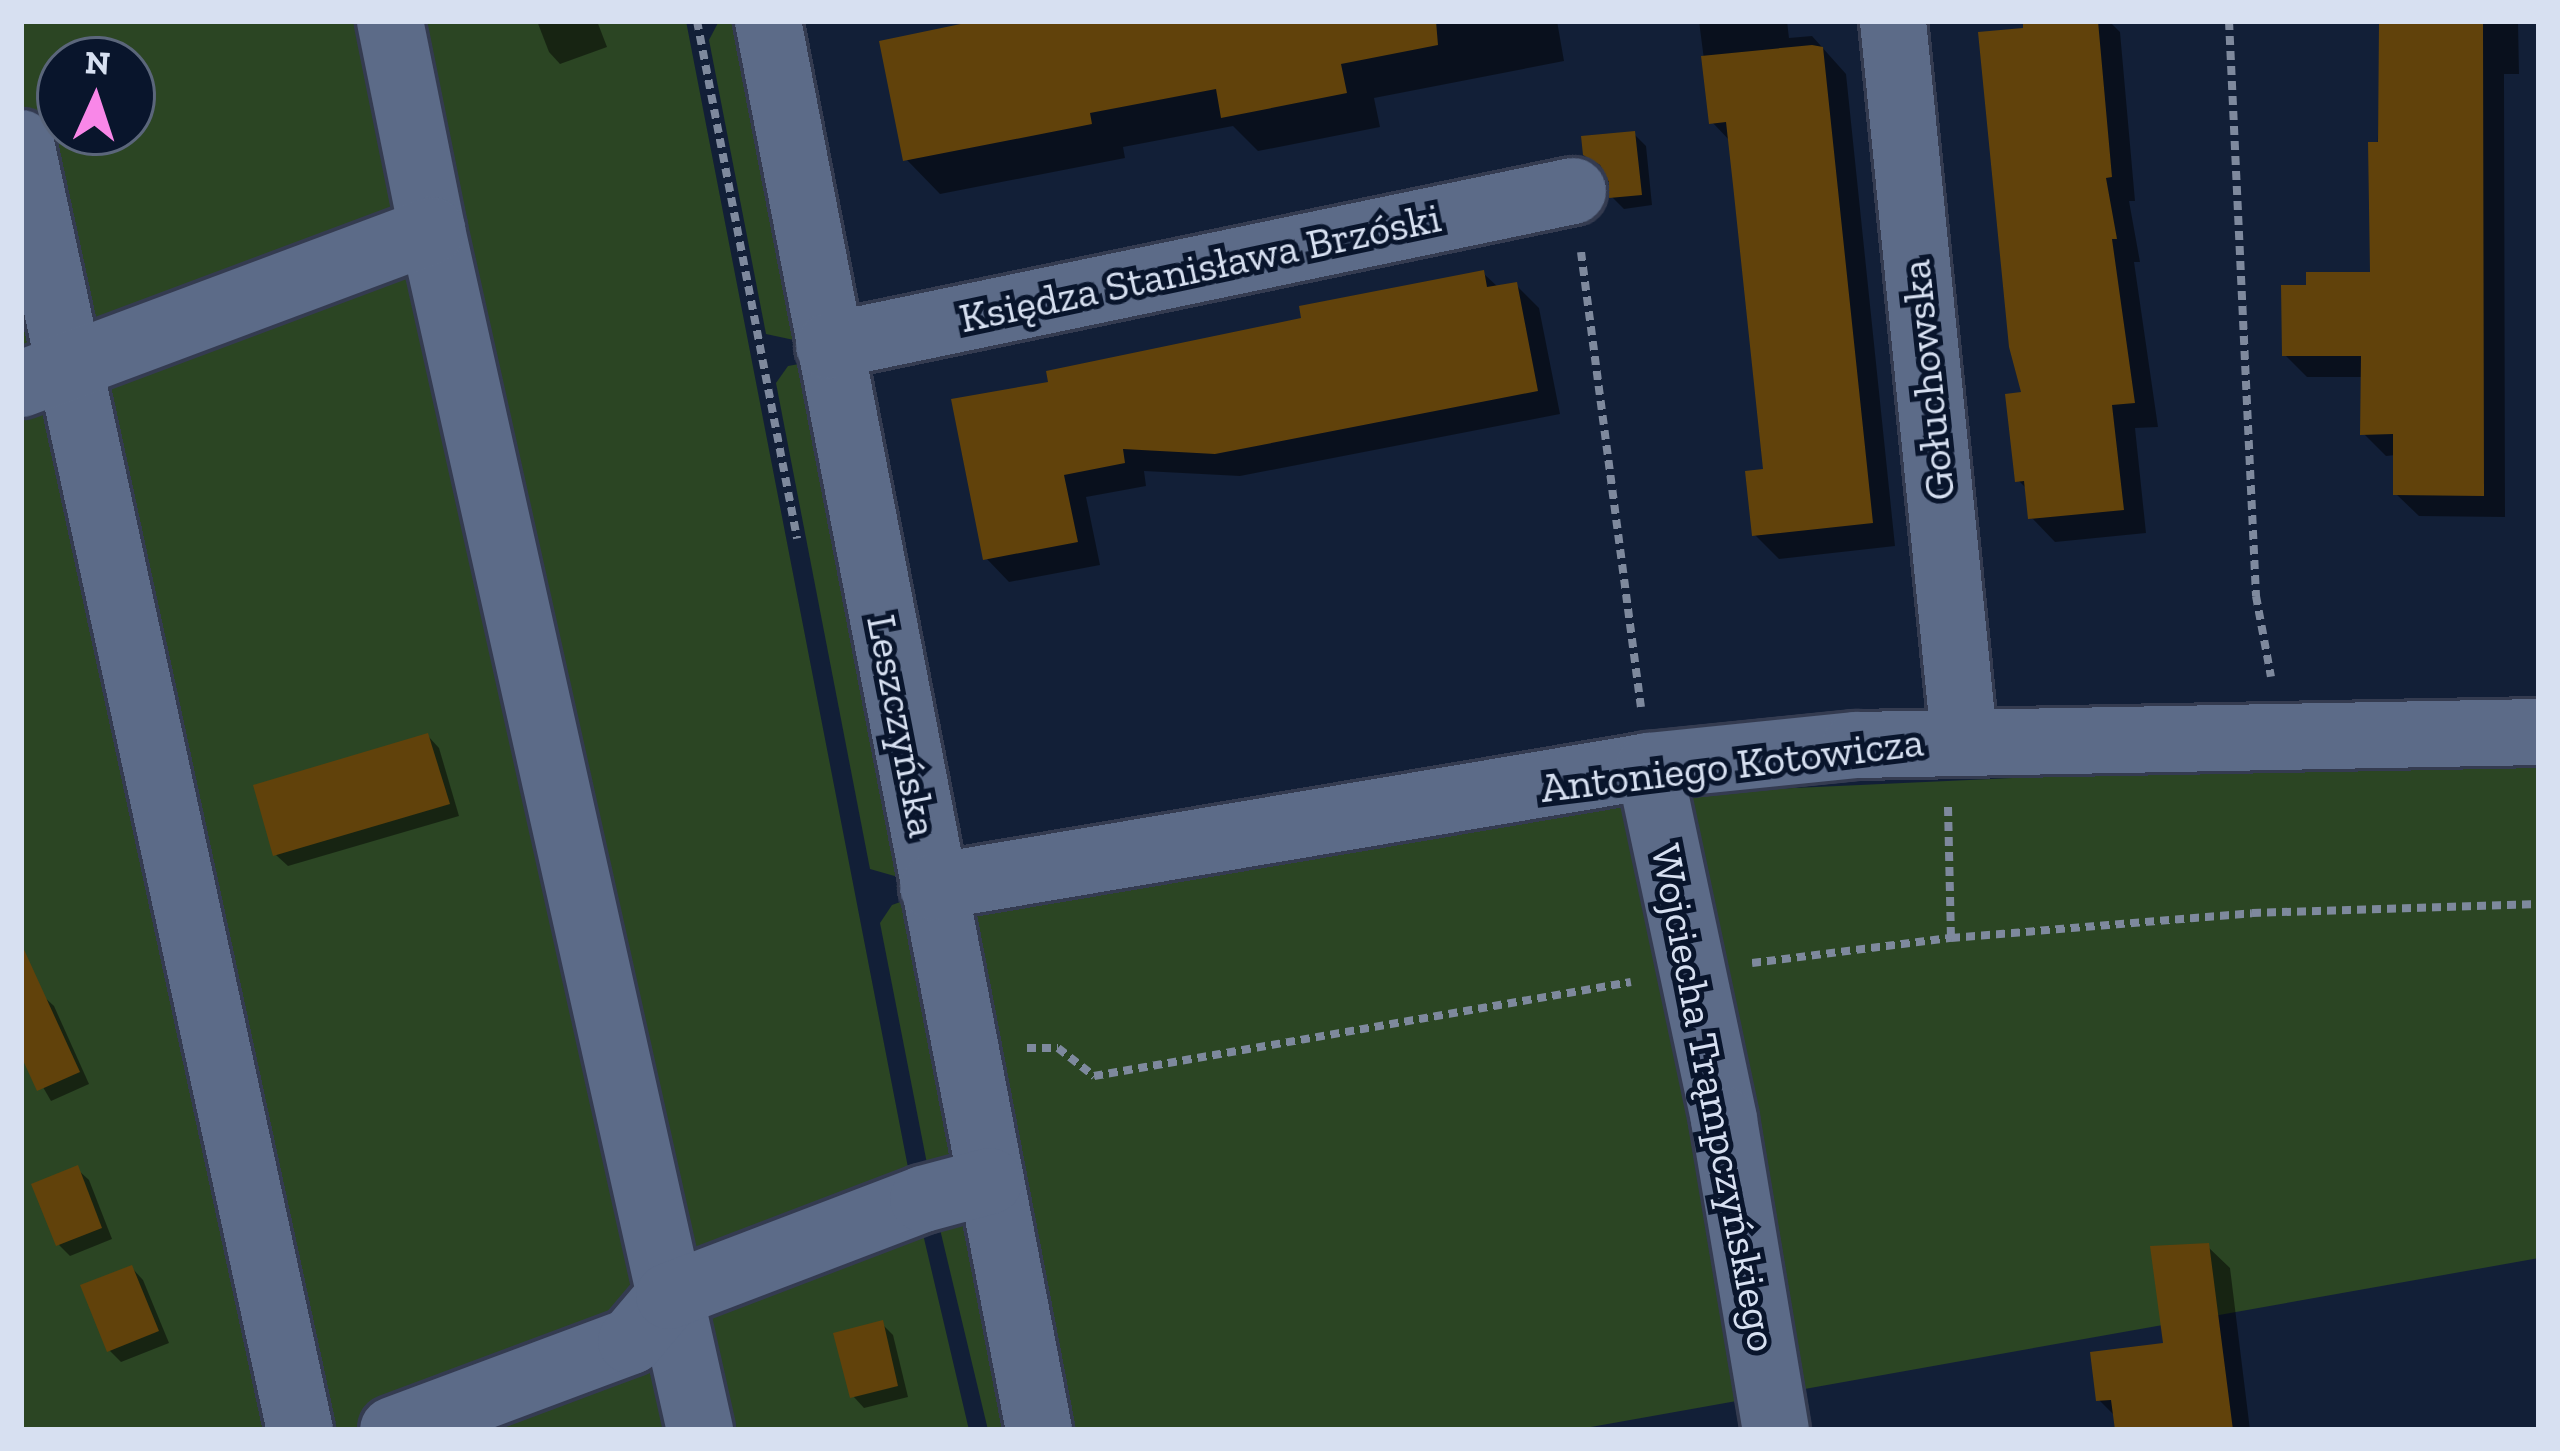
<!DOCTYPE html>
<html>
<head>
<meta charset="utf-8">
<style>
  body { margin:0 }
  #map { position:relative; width:2560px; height:1451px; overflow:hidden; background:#121f37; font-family:"Zilla Slab",serif }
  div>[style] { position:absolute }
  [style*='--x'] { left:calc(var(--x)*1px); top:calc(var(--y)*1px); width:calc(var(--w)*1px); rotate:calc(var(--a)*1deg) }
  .green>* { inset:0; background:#2b4523 }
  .shadow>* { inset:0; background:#0007 }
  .building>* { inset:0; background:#61420b }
  .path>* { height:8px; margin-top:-4px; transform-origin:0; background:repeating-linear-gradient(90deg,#7e899d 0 9px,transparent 0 15px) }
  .roads { filter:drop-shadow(3px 0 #343b50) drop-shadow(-3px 0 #343b50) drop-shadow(0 3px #343b50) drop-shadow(0 -3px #343b50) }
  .minor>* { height:66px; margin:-33px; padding:0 33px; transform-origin:33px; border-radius:33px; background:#5c6b88 }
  span { translate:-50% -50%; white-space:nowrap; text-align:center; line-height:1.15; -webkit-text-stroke:10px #09152c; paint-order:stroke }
  .street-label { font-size:42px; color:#d7e0f1 }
  .frame { position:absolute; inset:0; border:24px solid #d7e0f1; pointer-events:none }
  .north { position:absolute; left:36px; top:36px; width:120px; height:120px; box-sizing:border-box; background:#09152c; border:3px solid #5b667b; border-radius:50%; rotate:3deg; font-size:33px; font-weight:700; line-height:48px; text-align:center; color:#d7e0f1 }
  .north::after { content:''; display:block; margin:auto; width:42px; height:54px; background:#f987e8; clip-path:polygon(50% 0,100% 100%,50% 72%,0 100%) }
</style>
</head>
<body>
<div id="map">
  <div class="green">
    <div style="clip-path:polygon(evenodd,21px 21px,686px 21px,911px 1183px,969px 1430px,21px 1430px,21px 21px,60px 60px,132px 60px,132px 132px,60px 132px,60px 60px)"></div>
    <div style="clip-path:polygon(719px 21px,732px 21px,794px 340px,766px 334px,709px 40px)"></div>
    <div style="clip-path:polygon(799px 364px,898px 877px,870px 869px,776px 383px,788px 366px)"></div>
    <div style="clip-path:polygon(2539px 754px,2539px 1258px,1574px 1430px,1071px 1430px,972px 901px,1687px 793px)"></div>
    <div style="clip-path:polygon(903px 901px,956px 1174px,930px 1179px,880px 923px,892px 905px)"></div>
    <div style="clip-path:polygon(966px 1219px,1006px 1430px,988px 1430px,939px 1225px)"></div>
  </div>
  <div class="shadow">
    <div style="clip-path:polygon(537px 21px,597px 21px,607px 47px,560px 64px,549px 52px)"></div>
    <div style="clip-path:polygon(989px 21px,1557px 21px,1564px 61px,1374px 98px,1380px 127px,1258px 151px,1233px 126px,1123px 147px,1125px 158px,940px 194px,906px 159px)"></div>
    <div style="clip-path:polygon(1699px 21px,1787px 21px,1789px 38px,1812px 36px,1846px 74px,1895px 546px,1779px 559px,1755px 535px,1766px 472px,1731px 142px,1712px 122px)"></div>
    <div style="clip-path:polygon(2026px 21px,2109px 21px,2120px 32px,2135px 201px,2129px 201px,2140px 262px,2134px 262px,2158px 427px,2135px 428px,2146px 533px,2055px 542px,2031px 517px,2028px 490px,2018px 480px,2025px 395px)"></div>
    <div style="clip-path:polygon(2382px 21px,2518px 21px,2519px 74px,2504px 74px,2505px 517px,2419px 516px,2396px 494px,2396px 455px,2386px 456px,2363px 433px,2364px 377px,2307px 377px,2285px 355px,2373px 275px)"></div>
    <div style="clip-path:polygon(1634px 134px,1646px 146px,1652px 205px,1624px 209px,1612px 197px,1607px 171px,1586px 154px)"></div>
    <div style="clip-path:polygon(1483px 273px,1499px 288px,1516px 285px,1539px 308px,1560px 414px,1240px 476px,1144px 471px,1146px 486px,1086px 497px,1100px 565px,1009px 582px,986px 558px,1051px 384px)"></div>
    <div style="clip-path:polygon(428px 736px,439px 748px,459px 816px,288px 866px,276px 855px)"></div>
    <div style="clip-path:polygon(42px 995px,54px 1006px,89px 1084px,51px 1101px,21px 1049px,21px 1004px)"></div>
    <div style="clip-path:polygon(77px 1169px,89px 1180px,112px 1239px,70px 1256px,59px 1245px)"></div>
    <div style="clip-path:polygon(2207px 1246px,2230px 1268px,2250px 1430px,2117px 1430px,2115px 1416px,2099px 1400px,2166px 1346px)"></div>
    <div style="clip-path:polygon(132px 1268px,143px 1280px,169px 1343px,121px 1362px,109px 1350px)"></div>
    <div style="clip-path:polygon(882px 1324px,893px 1335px,908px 1397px,864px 1408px,853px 1396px)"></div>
  </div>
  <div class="building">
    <div style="clip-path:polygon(975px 21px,1436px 21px,1438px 45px,1341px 64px,1347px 93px,1221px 118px,1216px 89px,1090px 113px,1092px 124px,903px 161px,879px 41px)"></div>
    <div style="clip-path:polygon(2023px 21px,2098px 21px,2112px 177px,2106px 178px,2117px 239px,2112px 239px,2135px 403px,2112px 405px,2124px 510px,2028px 519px,2024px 481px,2015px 482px,2005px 394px,2021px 392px,2009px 347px,1978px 32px,2023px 28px)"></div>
    <div style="clip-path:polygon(2379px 21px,2483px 24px,2484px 496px,2393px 495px,2393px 434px,2360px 435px,2361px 356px,2282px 356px,2281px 285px,2306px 285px,2306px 272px,2370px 272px,2368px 142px,2378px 142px)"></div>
    <div style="clip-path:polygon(1812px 45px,1823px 47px,1873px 523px,1752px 536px,1745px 471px,1763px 469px,1733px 185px,1726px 122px,1709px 124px,1701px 56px)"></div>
    <div style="clip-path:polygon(1635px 131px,1642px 195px,1609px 198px,1609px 182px,1600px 165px,1583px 155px,1581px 136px)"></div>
    <div style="clip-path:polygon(1484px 270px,1487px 287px,1517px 282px,1538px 391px,1215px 454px,1123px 449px,1125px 463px,1064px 475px,1078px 542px,983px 560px,951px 399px,1048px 382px,1046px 371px,1301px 318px,1299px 306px)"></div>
    <div style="clip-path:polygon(428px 733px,450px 804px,273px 856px,253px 785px)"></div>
    <div style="clip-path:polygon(21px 943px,80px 1072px,37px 1091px,21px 1056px)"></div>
    <div style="clip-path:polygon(78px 1165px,102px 1228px,56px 1246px,31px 1184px)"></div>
    <div style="clip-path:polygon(2209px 1243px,2233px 1430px,2115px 1430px,2111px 1400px,2096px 1401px,2090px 1352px,2163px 1343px,2150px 1246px)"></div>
    <div style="clip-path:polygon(132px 1265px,159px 1331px,107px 1352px,80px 1285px)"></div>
    <div style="clip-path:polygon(883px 1320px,898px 1386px,850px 1398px,833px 1333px)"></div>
  </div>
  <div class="path">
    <div style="--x:697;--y:21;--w:527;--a:79.05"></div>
    <div style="--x:2229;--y:21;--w:576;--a:87.31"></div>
    <div style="--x:2256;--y:596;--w:82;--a:79.5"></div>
    <div style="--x:1581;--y:252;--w:459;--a:82.5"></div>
    <div style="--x:1948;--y:807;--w:131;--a:88.7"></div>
    <div style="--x:1752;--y:963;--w:201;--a:-7.2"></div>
    <div style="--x:1951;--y:938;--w:302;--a:-4.7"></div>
    <div style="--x:2252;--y:913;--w:287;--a:-1.8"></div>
    <div style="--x:1027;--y:1048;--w:31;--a:0"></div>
    <div style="--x:1058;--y:1048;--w:46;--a:37.9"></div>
    <div style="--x:1094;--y:1076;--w:545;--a:-9.93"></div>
  </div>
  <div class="roads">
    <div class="minor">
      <div style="--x:390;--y:21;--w:213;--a:78.6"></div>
      <div style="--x:432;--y:230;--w:1230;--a:77.41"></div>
      <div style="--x:768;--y:21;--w:1435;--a:79.11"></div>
      <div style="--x:1893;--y:21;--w:722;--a:84.35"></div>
      <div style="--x:21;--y:143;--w:1317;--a:77.77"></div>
      <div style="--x:829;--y:346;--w:760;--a:-11.77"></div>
      <div style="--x:21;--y:384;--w:439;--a:-20.5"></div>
      <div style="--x:1649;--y:766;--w:362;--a:78"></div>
      <div style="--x:1724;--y:1120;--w:314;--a:80.5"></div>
      <div style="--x:933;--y:887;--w:726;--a:-9.59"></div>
      <div style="--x:1649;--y:766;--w:208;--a:-5.8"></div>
      <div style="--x:1856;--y:745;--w:683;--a:-1.09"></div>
      <div style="--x:393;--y:1430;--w:254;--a:-20.5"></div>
      <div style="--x:631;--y:1341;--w:59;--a:-49.8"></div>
      <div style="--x:669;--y:1296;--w:272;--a:-20.9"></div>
      <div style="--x:923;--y:1199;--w:69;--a:-15"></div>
    </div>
  </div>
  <div class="street-label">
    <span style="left:1200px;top:268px;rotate:-12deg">Księdza Stanisława Brzóski</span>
    <span style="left:1928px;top:380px;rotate:-96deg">Gołuchowska</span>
    <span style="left:902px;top:726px;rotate:79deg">Leszczyńska</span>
    <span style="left:1732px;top:765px;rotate:-7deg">Antoniego Kotowicza</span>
    <span style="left:1714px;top:1098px;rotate:79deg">Wojciecha Trąmpczyńskiego</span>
  </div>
  <div class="frame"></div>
  <div class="north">N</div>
</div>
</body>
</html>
